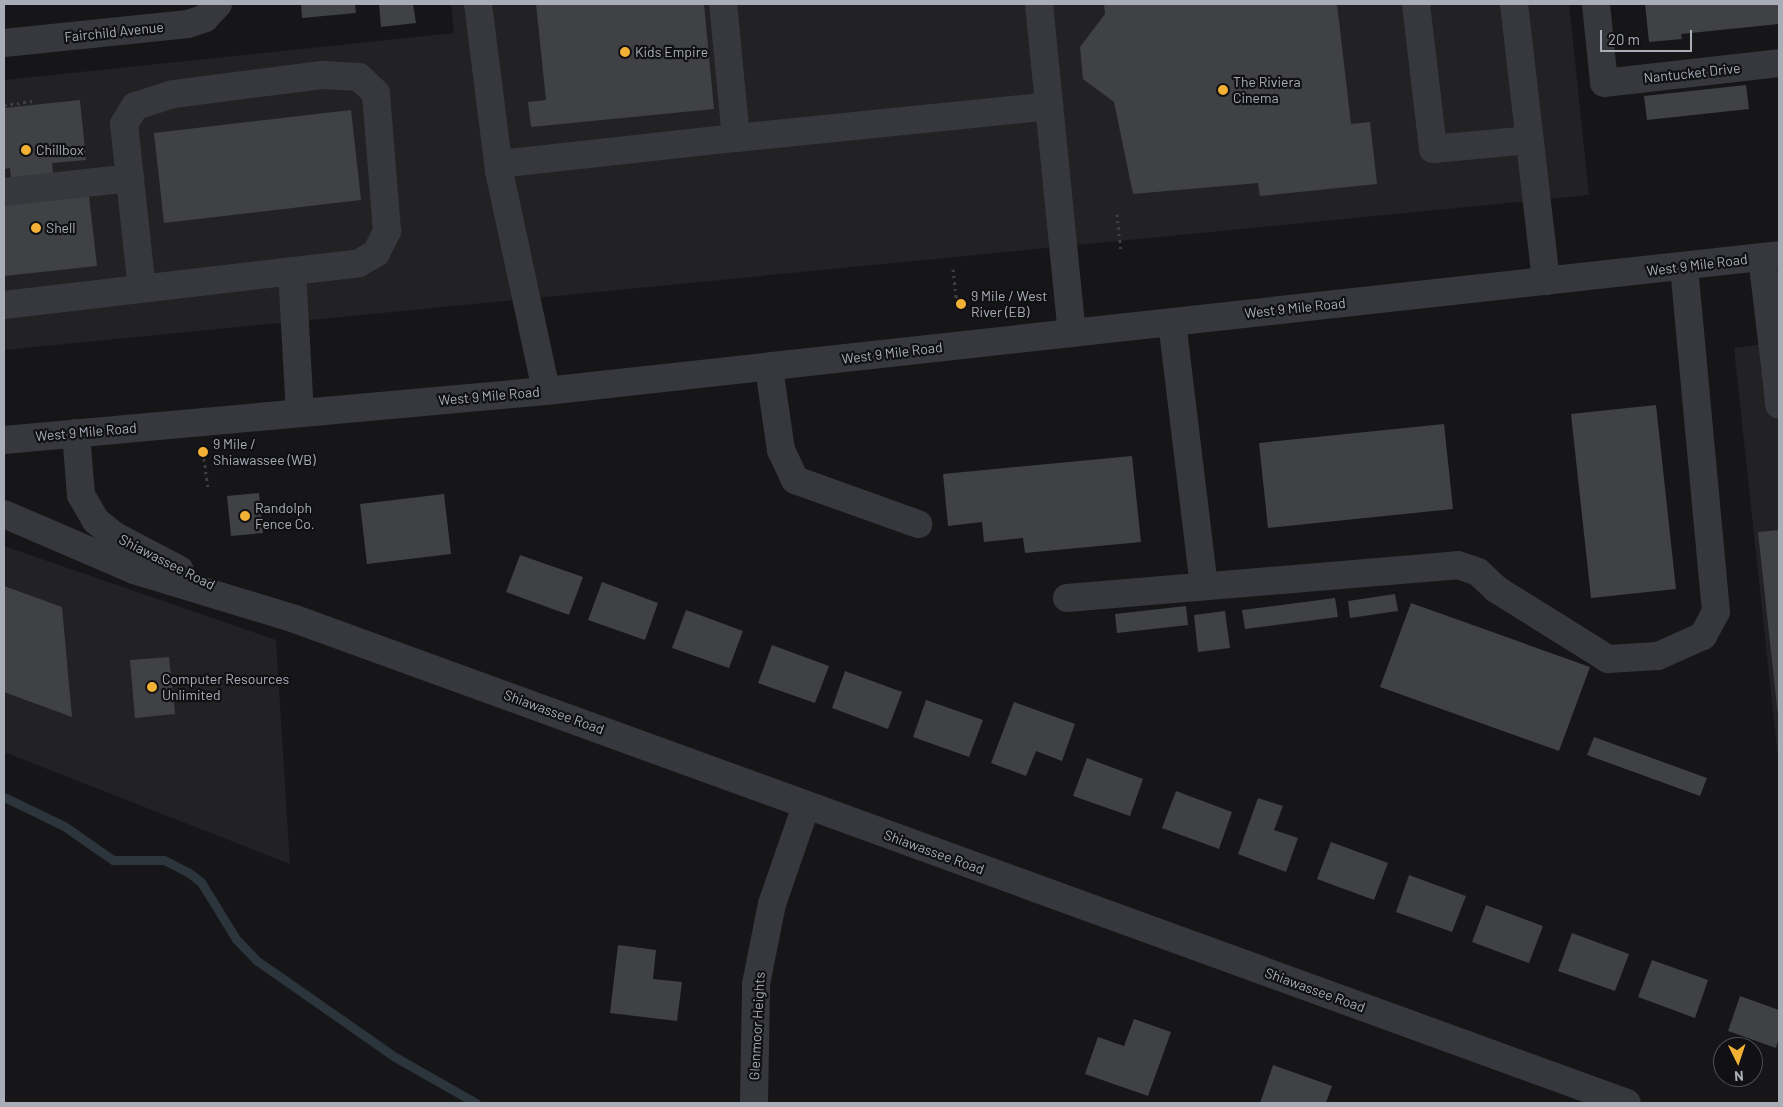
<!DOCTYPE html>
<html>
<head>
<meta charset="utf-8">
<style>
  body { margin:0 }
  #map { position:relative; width:1783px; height:1107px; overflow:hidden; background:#161618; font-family:Barlow,sans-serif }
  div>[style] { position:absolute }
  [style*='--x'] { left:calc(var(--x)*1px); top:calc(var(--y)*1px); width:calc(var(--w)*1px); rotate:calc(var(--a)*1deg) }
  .built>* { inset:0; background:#222225 }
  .stream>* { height:9px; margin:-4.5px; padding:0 4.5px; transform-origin:4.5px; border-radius:4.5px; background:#2c353c }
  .building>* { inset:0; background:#404145 }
  .path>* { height:3px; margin-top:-1.5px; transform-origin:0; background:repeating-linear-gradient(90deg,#3d3f44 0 2.5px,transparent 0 6.5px) }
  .minor>* { height:28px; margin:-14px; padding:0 14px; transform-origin:14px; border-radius:14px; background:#37383d }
  .dots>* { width:14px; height:14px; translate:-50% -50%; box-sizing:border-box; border:2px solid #111113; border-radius:50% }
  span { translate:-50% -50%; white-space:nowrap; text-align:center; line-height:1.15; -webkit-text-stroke:4.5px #111113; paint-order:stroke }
  .street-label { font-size:14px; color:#a8adb8 }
  .poi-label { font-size:14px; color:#a8adb8 }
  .left { translate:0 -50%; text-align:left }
  .frame { position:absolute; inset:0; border:5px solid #a8adb8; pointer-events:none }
  .north { position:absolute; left:1713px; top:1037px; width:50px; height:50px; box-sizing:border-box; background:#111113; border:1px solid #4d4f55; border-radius:50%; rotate:176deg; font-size:14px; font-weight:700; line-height:20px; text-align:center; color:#a8adb8 }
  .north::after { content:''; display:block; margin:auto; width:18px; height:22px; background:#f2b134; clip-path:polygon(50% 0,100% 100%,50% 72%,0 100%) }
  .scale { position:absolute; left:1600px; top:30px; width:92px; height:22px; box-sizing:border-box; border:2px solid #a8adb8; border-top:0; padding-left:6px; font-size:15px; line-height:18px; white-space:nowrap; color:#a8adb8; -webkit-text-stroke:4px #111113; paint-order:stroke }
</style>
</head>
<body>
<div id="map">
  <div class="built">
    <div style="clip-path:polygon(451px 4px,1569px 4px,1589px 195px,4px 350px,4px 80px,454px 33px)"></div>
    <div style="clip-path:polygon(1779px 342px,1779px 767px,1734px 348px)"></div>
    <div style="clip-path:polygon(4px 546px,276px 640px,290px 864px,4px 752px)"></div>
  </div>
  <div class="stream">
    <div style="--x:4;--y:797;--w:67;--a:25.8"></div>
    <div style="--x:64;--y:826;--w:60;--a:34.8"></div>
    <div style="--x:113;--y:860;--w:51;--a:0"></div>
    <div style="--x:164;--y:860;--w:27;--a:27"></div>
    <div style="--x:188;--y:872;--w:16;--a:38"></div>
    <div style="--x:201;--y:882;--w:67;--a:58.4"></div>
    <div style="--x:236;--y:939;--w:29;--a:46"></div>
    <div style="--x:256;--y:960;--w:169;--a:34.9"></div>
    <div style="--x:395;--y:1057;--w:93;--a:29.6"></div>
  </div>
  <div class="building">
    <div style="clip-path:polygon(301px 4px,355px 4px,356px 13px,302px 18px)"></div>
    <div style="clip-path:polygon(379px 4px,413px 4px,416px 23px,381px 27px)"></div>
    <div style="clip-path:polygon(536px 4px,704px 4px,714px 109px,531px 127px,528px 102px,546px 100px)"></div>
    <div style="clip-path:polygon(1104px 4px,1337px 4px,1351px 124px,1370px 122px,1377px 184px,1260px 196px,1258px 183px,1133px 194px,1114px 102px,1083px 79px,1080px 47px,1105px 14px)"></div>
    <div style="clip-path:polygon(1645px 4px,1779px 4px,1779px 24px,1681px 34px,1682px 39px,1649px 42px)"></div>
    <div style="clip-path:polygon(1746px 85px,1749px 109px,1647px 120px,1644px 96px)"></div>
    <div style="clip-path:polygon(80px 100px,86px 160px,52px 163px,56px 199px,89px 196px,97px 266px,4px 276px,4px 205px,14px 204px,10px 168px,4px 169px,4px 108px)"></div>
    <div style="clip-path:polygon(351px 110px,361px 200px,164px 223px,154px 133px)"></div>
    <div style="clip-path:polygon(1656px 405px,1676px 589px,1591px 598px,1571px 414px)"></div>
    <div style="clip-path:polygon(1444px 424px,1453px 509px,1268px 528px,1259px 443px)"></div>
    <div style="clip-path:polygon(1132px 456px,1141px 542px,1025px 553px,1023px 538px,984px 542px,982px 522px,948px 526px,943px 474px)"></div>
    <div style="clip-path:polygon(259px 493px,263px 533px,231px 536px,227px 496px)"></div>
    <div style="clip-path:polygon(444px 494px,451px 554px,367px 564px,360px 504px)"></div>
    <div style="clip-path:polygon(1779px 530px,1779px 716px,1778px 716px,1758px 532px)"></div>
    <div style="clip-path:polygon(520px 555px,583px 577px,569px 615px,506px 592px)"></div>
    <div style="clip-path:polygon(602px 582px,658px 603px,645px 640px,588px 620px)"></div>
    <div style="clip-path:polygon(4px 586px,62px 607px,72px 717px,4px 692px)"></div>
    <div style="clip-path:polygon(1395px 594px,1398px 611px,1350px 618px,1348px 601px)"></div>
    <div style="clip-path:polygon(1335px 598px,1338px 617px,1245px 629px,1242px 610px)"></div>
    <div style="clip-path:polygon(1411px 603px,1590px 667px,1559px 751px,1380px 687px)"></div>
    <div style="clip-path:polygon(1186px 606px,1188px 625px,1117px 633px,1115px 614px)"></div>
    <div style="clip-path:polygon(686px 610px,743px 631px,729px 668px,672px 648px)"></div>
    <div style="clip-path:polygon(1225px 611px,1230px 648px,1198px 652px,1194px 615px)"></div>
    <div style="clip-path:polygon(772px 645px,829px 666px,815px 703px,758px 683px)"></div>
    <div style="clip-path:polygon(169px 657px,175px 714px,135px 718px,130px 660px)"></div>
    <div style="clip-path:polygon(845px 671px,902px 692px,888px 729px,832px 708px)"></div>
    <div style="clip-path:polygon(926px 700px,983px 720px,969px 757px,913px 737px)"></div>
    <div style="clip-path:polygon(1014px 702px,1075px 724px,1062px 761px,1036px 751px,1026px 776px,991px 763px)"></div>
    <div style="clip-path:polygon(1594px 737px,1707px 778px,1700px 796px,1587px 755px)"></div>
    <div style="clip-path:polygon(1087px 758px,1143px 779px,1130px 816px,1073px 796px)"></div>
    <div style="clip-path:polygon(1176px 791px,1232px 812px,1219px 849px,1162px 828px)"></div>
    <div style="clip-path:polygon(1258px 798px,1283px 806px,1274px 830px,1298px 838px,1286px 872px,1238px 854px)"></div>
    <div style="clip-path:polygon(1331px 842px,1388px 863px,1374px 900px,1317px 879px)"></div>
    <div style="clip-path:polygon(1409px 875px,1466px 896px,1452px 932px,1396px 912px)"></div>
    <div style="clip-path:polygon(1486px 905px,1543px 926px,1529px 963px,1472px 942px)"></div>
    <div style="clip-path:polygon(1572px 933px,1629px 954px,1615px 991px,1558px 971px)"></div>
    <div style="clip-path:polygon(618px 945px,656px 950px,653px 979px,682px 982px,677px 1021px,610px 1013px)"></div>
    <div style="clip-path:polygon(1652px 960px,1708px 980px,1695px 1018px,1638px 997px)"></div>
    <div style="clip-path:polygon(1740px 996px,1779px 1010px,1779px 1038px,1776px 1048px,1728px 1031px)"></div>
    <div style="clip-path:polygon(1134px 1019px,1171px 1032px,1148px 1096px,1085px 1074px,1098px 1037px,1124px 1046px)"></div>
    <div style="clip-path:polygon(1273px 1065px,1332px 1086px,1326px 1103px,1260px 1103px)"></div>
  </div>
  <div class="path">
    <div style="--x:4;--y:105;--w:30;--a:-8"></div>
    <div style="--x:1117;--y:214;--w:37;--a:84"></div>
    <div style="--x:953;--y:269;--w:29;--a:84"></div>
    <div style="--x:956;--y:298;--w:4;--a:-14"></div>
    <div style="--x:960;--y:297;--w:7;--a:82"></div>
    <div style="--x:203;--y:452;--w:37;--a:82"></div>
  </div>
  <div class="minor">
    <div style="--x:478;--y:4;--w:168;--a:82.8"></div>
    <div style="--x:499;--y:171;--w:225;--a:77.9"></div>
    <div style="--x:1039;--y:4;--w:331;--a:84.3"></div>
    <div style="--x:1416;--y:4;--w:146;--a:83.3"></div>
    <div style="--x:1433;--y:149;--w:97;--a:-5.3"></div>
    <div style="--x:1514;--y:4;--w:279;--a:83.4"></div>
    <div style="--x:1596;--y:4;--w:79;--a:84.2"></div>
    <div style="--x:1604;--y:83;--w:176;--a:-6.5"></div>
    <div style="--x:4;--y:43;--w:185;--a:-5.9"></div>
    <div style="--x:188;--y:24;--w:18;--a:-19"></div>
    <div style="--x:205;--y:18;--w:19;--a:-47"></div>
    <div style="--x:736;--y:138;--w:315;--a:-5.8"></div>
    <div style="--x:499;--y:164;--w:238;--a:-6.3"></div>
    <div style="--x:736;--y:138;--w:135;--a:-95.5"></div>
    <div style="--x:4;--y:192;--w:127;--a:-6.3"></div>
    <div style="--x:1762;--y:257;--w:118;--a:83.2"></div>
    <div style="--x:292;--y:271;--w:142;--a:86.8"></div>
    <div style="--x:4;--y:305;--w:357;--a:-6.7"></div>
    <div style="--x:359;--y:263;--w:20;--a:-30"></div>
    <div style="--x:376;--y:253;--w:25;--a:-63"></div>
    <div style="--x:387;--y:231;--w:138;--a:-94.6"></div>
    <div style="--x:376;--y:93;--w:23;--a:-137"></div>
    <div style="--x:359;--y:77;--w:37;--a:-177"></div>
    <div style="--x:322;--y:75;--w:150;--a:172.7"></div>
    <div style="--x:173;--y:94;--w:40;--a:162"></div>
    <div style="--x:135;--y:106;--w:21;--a:121"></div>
    <div style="--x:124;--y:124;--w:166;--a:83.8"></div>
    <div style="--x:1172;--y:322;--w:265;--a:83.1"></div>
    <div style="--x:769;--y:368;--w:83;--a:81.7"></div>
    <div style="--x:781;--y:450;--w:33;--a:65"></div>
    <div style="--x:795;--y:480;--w:131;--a:19.7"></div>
    <div style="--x:1779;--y:372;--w:4;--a:146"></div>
    <div style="--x:1776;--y:374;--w:31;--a:84"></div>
    <div style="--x:76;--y:433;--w:62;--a:85.4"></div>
    <div style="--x:81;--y:495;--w:30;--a:60"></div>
    <div style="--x:96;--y:521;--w:24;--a:38"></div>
    <div style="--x:115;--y:536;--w:73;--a:27.6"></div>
    <div style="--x:4;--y:440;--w:544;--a:-5.17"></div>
    <div style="--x:546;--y:391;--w:1240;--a:-6.29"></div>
    <div style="--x:4;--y:514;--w:142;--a:23.3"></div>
    <div style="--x:134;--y:570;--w:168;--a:16.9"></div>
    <div style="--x:295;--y:619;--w:1417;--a:19.97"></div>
    <div style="--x:1067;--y:598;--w:392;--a:-4.8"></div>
    <div style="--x:1458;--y:565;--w:21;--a:19"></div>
    <div style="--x:1478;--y:572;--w:25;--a:43"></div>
    <div style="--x:1496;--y:589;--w:132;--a:32"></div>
    <div style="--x:1608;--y:659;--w:50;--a:-3.4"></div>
    <div style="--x:1658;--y:656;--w:49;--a:-24"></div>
    <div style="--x:1703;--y:636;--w:27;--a:-62"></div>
    <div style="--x:1716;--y:612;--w:346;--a:-95.3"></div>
    <div style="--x:754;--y:1103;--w:119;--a:-89"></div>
    <div style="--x:756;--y:984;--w:82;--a:-78.7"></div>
    <div style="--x:772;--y:904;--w:104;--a:-70.9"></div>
  </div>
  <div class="dots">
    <div style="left:625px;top:52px;background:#f2b134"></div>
    <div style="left:1223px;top:90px;background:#f2b134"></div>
    <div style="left:26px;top:150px;background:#f2b134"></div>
    <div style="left:36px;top:228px;background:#f2b134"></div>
    <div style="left:961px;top:304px;background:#f2b134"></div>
    <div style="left:203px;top:452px;background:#f2b134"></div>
    <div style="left:245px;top:516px;background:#f2b134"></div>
    <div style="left:152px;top:687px;background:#f2b134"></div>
  </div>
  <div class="street-label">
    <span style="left:114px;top:32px;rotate:-6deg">Fairchild Avenue</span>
    <span style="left:1692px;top:73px;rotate:-6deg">Nantucket Drive</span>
    <span style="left:1697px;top:265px;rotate:-7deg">West 9 Mile Road</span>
    <span style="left:1295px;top:308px;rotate:-6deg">West 9 Mile Road</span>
    <span style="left:892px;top:353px;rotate:-7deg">West 9 Mile Road</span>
    <span style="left:489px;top:396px;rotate:-5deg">West 9 Mile Road</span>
    <span style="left:86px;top:432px;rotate:-5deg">West 9 Mile Road</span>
    <span style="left:167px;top:562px;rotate:27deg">Shiawassee Road</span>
    <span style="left:554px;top:712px;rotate:20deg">Shiawassee Road</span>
    <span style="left:934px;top:852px;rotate:20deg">Shiawassee Road</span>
    <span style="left:1315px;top:990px;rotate:20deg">Shiawassee Road</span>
    <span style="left:757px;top:1026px;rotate:-87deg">Glenmoor Heights</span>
  </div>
  <div class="poi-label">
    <span class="left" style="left:635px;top:52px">Kids Empire</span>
    <span class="left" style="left:1233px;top:90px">The Riviera<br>Cinema</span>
    <span class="left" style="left:36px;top:150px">Chillbox</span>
    <span class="left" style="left:46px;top:228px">Shell</span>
    <span class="left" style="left:971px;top:304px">9 Mile / West<br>River (EB)</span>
    <span class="left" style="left:213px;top:452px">9 Mile /<br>Shiawassee (WB)</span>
    <span class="left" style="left:255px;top:516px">Randolph<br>Fence Co.</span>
    <span class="left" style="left:162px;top:687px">Computer Resources<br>Unlimited</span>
  </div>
  <div class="frame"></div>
  <div class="north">N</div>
  <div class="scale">20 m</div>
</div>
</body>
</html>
